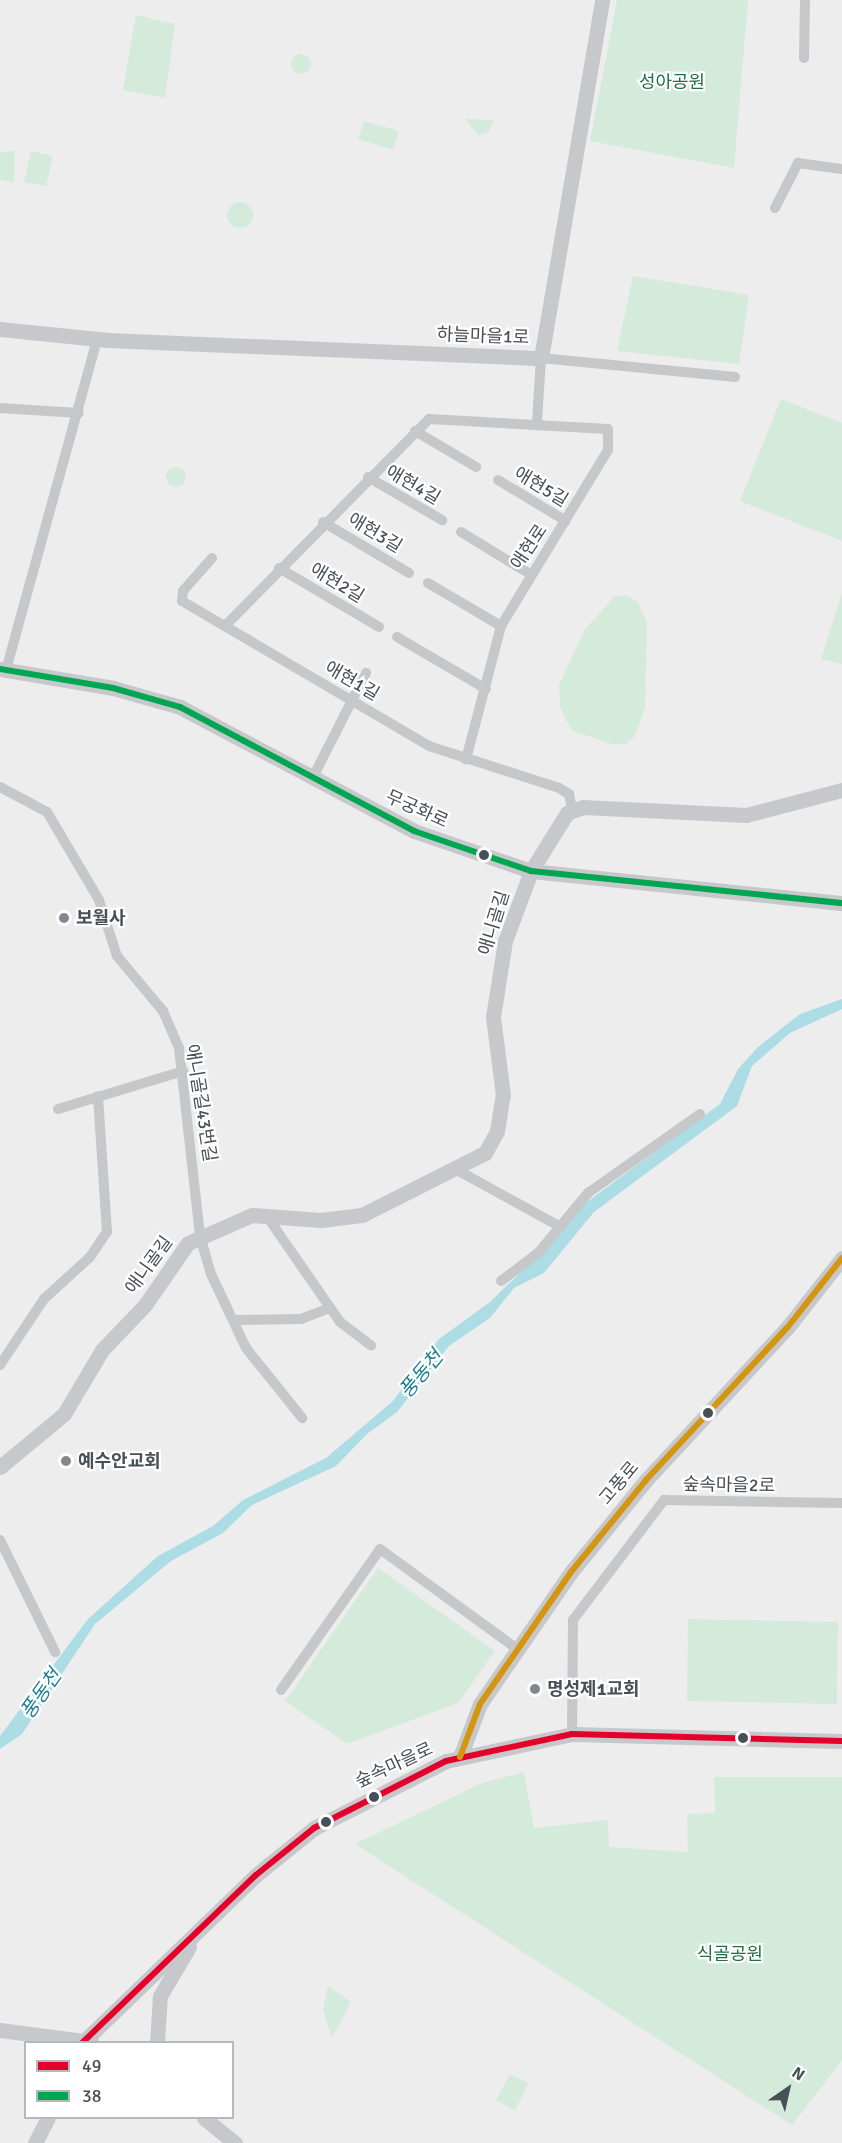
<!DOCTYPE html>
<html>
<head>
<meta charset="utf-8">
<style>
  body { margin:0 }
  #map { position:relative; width:842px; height:2143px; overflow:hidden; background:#eeeded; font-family:Signika,"Noto Sans KR",sans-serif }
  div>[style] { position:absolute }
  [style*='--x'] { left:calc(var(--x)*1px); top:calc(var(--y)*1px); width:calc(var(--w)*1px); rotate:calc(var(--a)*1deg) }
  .green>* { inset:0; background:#d4eadb }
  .round { border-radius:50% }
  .water>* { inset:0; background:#acdce4 }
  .street>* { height:10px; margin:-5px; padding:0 5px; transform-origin:5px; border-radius:5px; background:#c5c7c8 }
  .secondary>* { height:15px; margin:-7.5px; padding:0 7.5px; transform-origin:7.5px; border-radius:7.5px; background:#c6c8cb }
  .bus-1>* { height:6px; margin:-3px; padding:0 3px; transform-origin:3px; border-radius:3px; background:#e4002b }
  .bus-2>* { height:6px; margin:-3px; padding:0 3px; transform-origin:3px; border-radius:3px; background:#00a651 }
  .bus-3>* { height:6px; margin:-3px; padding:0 3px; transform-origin:3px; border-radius:3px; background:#d49511 }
  .dots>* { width:16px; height:16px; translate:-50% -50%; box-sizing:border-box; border:3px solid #fff; border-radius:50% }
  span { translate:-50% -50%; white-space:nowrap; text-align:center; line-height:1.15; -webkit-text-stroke:4.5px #fff; paint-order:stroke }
  .park-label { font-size:18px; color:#216f44 }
  .street-label { font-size:18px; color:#475057 }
  .poi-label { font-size:18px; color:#475057; font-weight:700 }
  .left { translate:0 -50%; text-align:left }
  .water-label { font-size:20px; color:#1c8194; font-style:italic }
  .legend { position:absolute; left:24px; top:2041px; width:210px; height:78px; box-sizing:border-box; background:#fff; border:2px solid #b5b9bc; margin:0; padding:8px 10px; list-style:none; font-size:18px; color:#475057 }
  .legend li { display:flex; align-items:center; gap:12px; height:30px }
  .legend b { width:30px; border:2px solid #b5b9bc }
  .north { position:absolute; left:758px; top:2059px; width:60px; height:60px; -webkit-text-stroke:4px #fff; paint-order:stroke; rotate:34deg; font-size:16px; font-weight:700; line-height:24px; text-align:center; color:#475057 }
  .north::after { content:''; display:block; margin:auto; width:21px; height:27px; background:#475057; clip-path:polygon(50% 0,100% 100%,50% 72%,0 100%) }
</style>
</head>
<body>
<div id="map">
  <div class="green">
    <div style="clip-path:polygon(617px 0,748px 0,734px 168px,590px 141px)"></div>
    <div style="clip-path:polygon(136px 15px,175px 24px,165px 98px,123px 90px)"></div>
    <div class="round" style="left:291px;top:54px;width:20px;height:20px"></div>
    <div style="clip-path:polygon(465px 119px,494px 120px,489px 132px,478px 135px)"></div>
    <div style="clip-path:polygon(364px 121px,399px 131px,393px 150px,358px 139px)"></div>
    <div style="clip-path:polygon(14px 151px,14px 182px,0 180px,0 152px)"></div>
    <div style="clip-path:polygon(31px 151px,53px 156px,46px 186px,24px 182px)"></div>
    <div class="round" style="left:227px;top:202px;width:26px;height:26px"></div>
    <div style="clip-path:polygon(633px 276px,749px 295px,739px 364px,617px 351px)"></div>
    <div style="clip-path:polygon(781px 399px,842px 423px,842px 541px,740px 501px)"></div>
    <div class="round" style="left:166px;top:467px;width:20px;height:20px"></div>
    <div style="clip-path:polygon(842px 593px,842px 664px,821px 659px)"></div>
    <div style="clip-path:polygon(626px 595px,638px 602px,647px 623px,645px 707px,635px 736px,627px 744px,611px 744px,571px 730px,560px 707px,559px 685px,585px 629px,615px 596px)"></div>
    <div style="clip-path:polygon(378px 1568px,495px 1651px,458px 1703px,347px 1744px,285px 1701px)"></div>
    <div style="clip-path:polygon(688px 1619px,838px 1622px,837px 1704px,687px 1701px)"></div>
    <div style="clip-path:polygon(524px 1772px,534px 1828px,608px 1820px,609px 1847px,688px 1852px,687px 1814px,715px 1813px,714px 1777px,842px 1777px,842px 2060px,792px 2125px,355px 1844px,482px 1783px)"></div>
    <div style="clip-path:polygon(328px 1986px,351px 2002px,332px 2038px,323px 2010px)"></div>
    <div style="clip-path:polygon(510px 2074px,528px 2083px,515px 2111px,496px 2100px)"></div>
  </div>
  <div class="water">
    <div style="clip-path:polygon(842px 999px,842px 1009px,790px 1033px,752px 1066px,737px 1106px,594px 1212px,544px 1273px,514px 1288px,490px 1318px,449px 1346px,397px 1412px,367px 1434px,336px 1466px,252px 1505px,223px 1533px,171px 1561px,95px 1624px,22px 1734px,0 1749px,0 1736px,88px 1619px,158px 1556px,213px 1526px,243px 1500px,326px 1458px,393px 1401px,439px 1339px,490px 1302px,557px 1237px,580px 1207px,720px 1104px,738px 1069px,758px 1047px,800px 1014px)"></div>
  </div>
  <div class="street">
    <div style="--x:804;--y:58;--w:58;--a:-89"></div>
    <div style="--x:775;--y:208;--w:51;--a:-62.9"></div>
    <div style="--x:798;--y:163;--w:44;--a:7.8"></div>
    <div style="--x:0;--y:408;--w:79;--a:3.6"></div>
    <div style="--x:537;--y:422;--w:64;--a:-86.4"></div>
    <div style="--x:541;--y:358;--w:195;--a:5.6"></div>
    <div style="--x:415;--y:431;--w:71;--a:30.5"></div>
    <div style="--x:368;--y:477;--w:86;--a:30.2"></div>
    <div style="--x:498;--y:480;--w:79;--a:31.1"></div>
    <div style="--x:323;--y:522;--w:100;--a:30.7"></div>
    <div style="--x:461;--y:532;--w:81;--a:31.3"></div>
    <div style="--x:212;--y:558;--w:44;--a:131.3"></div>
    <div style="--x:183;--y:591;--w:10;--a:96"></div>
    <div style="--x:182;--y:601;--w:286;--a:30.4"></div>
    <div style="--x:429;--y:746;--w:137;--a:17.9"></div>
    <div style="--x:559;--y:788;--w:12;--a:31"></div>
    <div style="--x:569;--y:794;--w:15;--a:79"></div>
    <div style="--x:279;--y:568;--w:116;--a:30.5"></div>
    <div style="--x:428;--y:583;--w:85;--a:30.5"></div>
    <div style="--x:225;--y:626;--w:291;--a:-45.4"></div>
    <div style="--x:429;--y:419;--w:179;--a:3.2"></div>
    <div style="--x:608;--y:429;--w:21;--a:90"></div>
    <div style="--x:608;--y:450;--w:206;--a:121.3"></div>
    <div style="--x:501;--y:626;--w:138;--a:104.7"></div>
    <div style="--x:397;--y:637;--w:103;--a:30.3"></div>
    <div style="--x:6;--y:670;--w:343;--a:-74.6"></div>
    <div style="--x:313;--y:777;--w:117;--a:-63"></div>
    <div style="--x:0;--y:787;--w:53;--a:28"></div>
    <div style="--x:47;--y:812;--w:102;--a:59.4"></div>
    <div style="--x:99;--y:900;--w:59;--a:72.2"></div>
    <div style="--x:117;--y:956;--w:72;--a:50.1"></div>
    <div style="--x:163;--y:1011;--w:40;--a:66.6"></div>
    <div style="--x:179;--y:1048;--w:189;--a:83.6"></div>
    <div style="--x:200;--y:1236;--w:40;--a:74"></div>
    <div style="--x:211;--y:1274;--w:82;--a:64.7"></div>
    <div style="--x:246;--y:1348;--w:90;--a:51.3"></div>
    <div style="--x:58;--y:1109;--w:131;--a:-16.9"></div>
    <div style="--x:457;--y:1170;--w:116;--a:28.8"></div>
    <div style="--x:266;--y:1215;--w:130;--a:55.3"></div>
    <div style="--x:340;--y:1322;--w:39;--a:37"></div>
    <div style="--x:501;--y:1281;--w:48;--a:-37.3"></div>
    <div style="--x:539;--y:1252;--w:77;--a:-50.3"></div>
    <div style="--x:588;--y:1193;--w:137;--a:-35.2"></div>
    <div style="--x:234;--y:1320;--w:67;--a:-0.9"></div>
    <div style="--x:301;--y:1319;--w:31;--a:-21"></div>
    <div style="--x:0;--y:1365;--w:79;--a:-56.3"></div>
    <div style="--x:44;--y:1299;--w:62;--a:-42.4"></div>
    <div style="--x:90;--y:1257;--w:30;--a:-56"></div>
    <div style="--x:107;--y:1232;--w:136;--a:-93.8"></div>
    <div style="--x:0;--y:1540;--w:125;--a:63.8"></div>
    <div style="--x:281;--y:1690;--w:172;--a:-54.9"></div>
    <div style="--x:380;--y:1549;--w:168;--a:36.1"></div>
    <div style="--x:572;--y:1734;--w:114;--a:-89.5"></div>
    <div style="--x:573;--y:1620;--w:151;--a:-52.8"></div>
    <div style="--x:664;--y:1500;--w:178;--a:1"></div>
  </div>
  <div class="secondary">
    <div style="--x:0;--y:329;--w:109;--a:5.8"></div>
    <div style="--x:108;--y:340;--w:433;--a:2.4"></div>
    <div style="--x:541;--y:358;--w:363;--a:-80.3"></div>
    <div style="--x:0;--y:669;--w:115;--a:9.5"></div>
    <div style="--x:113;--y:688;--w:70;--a:15.8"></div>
    <div style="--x:180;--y:707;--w:265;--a:27.9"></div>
    <div style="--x:414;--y:831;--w:124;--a:18.9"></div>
    <div style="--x:531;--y:871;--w:313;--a:5.9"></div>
    <div style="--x:0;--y:1467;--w:83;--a:-39.6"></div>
    <div style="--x:64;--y:1414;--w:74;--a:-59.3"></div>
    <div style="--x:102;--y:1350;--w:62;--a:-46.3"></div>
    <div style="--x:145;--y:1305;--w:75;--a:-55.3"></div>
    <div style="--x:188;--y:1243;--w:70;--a:-23.6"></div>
    <div style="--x:252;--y:1215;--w:69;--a:4.1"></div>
    <div style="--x:321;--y:1220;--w:41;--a:-7"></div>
    <div style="--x:362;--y:1215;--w:138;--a:-26.8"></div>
    <div style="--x:485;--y:1153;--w:25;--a:-61"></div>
    <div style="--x:497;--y:1131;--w:36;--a:-81"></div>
    <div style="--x:503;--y:1095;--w:79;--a:-97.3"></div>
    <div style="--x:493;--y:1017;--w:77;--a:-81"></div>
    <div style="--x:505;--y:941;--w:75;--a:-69.6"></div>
    <div style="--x:531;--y:871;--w:68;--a:-58.2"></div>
    <div style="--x:567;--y:813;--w:17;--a:-21"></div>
    <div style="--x:583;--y:807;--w:163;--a:2.8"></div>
    <div style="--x:746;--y:815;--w:99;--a:-14.6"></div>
    <div style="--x:460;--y:1757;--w:57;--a:-69.3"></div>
    <div style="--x:480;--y:1704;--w:160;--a:-55.4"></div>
    <div style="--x:571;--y:1572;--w:119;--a:-50.8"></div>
    <div style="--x:646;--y:1480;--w:207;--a:-47.2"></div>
    <div style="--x:787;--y:1328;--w:89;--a:-51.8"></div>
    <div style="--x:0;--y:2030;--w:92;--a:7.5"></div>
    <div style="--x:83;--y:2042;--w:240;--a:-44"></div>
    <div style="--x:256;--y:1875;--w:75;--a:-39"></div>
    <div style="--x:314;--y:1828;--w:148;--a:-26.9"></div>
    <div style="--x:446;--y:1761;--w:129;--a:-12.1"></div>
    <div style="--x:572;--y:1734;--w:270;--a:1.5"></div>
    <div style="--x:157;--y:2042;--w:46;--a:-86.3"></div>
    <div style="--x:160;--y:1996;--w:57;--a:-59.4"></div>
    <div style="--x:204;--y:2118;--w:40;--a:39"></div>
    <div style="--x:35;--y:2143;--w:28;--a:-63"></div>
  </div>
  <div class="bus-1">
    <div style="--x:83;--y:2042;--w:240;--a:-44"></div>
    <div style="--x:256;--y:1875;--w:75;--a:-39"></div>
    <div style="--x:314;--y:1828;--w:148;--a:-26.9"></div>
    <div style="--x:446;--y:1761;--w:129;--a:-12.1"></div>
    <div style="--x:572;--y:1734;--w:270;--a:1.5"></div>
  </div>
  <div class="bus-2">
    <div style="--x:0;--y:669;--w:115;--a:9.5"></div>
    <div style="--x:113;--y:688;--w:70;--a:15.8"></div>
    <div style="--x:180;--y:707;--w:265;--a:27.9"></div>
    <div style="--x:414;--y:831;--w:124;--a:18.9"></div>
    <div style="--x:531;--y:871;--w:313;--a:5.9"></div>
  </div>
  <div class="bus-3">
    <div style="--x:460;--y:1757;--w:57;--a:-69.3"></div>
    <div style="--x:480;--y:1704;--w:160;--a:-55.4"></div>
    <div style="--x:571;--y:1572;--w:119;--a:-50.8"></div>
    <div style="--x:646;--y:1480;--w:207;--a:-47.2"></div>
    <div style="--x:787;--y:1328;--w:89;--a:-51.8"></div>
  </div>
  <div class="dots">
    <div style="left:484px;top:855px;background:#475057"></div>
    <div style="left:64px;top:918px;background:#81878c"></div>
    <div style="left:708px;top:1413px;background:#475057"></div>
    <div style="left:66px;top:1461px;background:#81878c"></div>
    <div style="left:535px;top:1689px;background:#81878c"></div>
    <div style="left:743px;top:1738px;background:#475057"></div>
    <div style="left:374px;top:1797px;background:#475057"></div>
    <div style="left:326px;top:1822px;background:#475057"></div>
  </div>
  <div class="park-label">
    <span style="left:672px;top:82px">성아공원</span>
    <span style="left:730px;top:1954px">식골공원</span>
  </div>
  <div class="street-label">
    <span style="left:483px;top:336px;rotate:2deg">하늘마을1로</span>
    <span style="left:413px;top:485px;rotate:30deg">애현4길</span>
    <span style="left:541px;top:487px;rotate:31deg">애현5길</span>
    <span style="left:375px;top:533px;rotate:31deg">애현3길</span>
    <span style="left:529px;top:547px;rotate:-56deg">애현로</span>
    <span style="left:337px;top:583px;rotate:31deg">애현2길</span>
    <span style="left:352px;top:681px;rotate:30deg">애현1길</span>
    <span style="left:417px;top:809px;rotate:24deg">무궁화로</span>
    <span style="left:494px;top:923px;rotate:-73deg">애니골길</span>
    <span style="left:201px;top:1103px;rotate:81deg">애니골길43번길</span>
    <span style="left:149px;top:1265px;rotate:-54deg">애니골길</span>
    <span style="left:619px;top:1483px;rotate:-50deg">고풍로</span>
    <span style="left:729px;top:1485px;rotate:1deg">숲속마을2로</span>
    <span style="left:394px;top:1765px;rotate:-25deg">숲속마을로</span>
  </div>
  <div class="poi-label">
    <span class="left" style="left:76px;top:918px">보월사</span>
    <span class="left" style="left:78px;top:1461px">예수안교회</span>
    <span class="left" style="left:547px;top:1689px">명성제1교회</span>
  </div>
  <div class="water-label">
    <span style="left:421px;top:1374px;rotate:-50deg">풍동천</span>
    <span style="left:41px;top:1694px;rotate:-55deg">풍동천</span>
  </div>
  <ul class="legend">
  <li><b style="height:8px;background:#e4002b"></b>49</li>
  <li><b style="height:8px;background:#00a651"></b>38</li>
  </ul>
  <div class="north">N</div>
</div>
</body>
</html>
